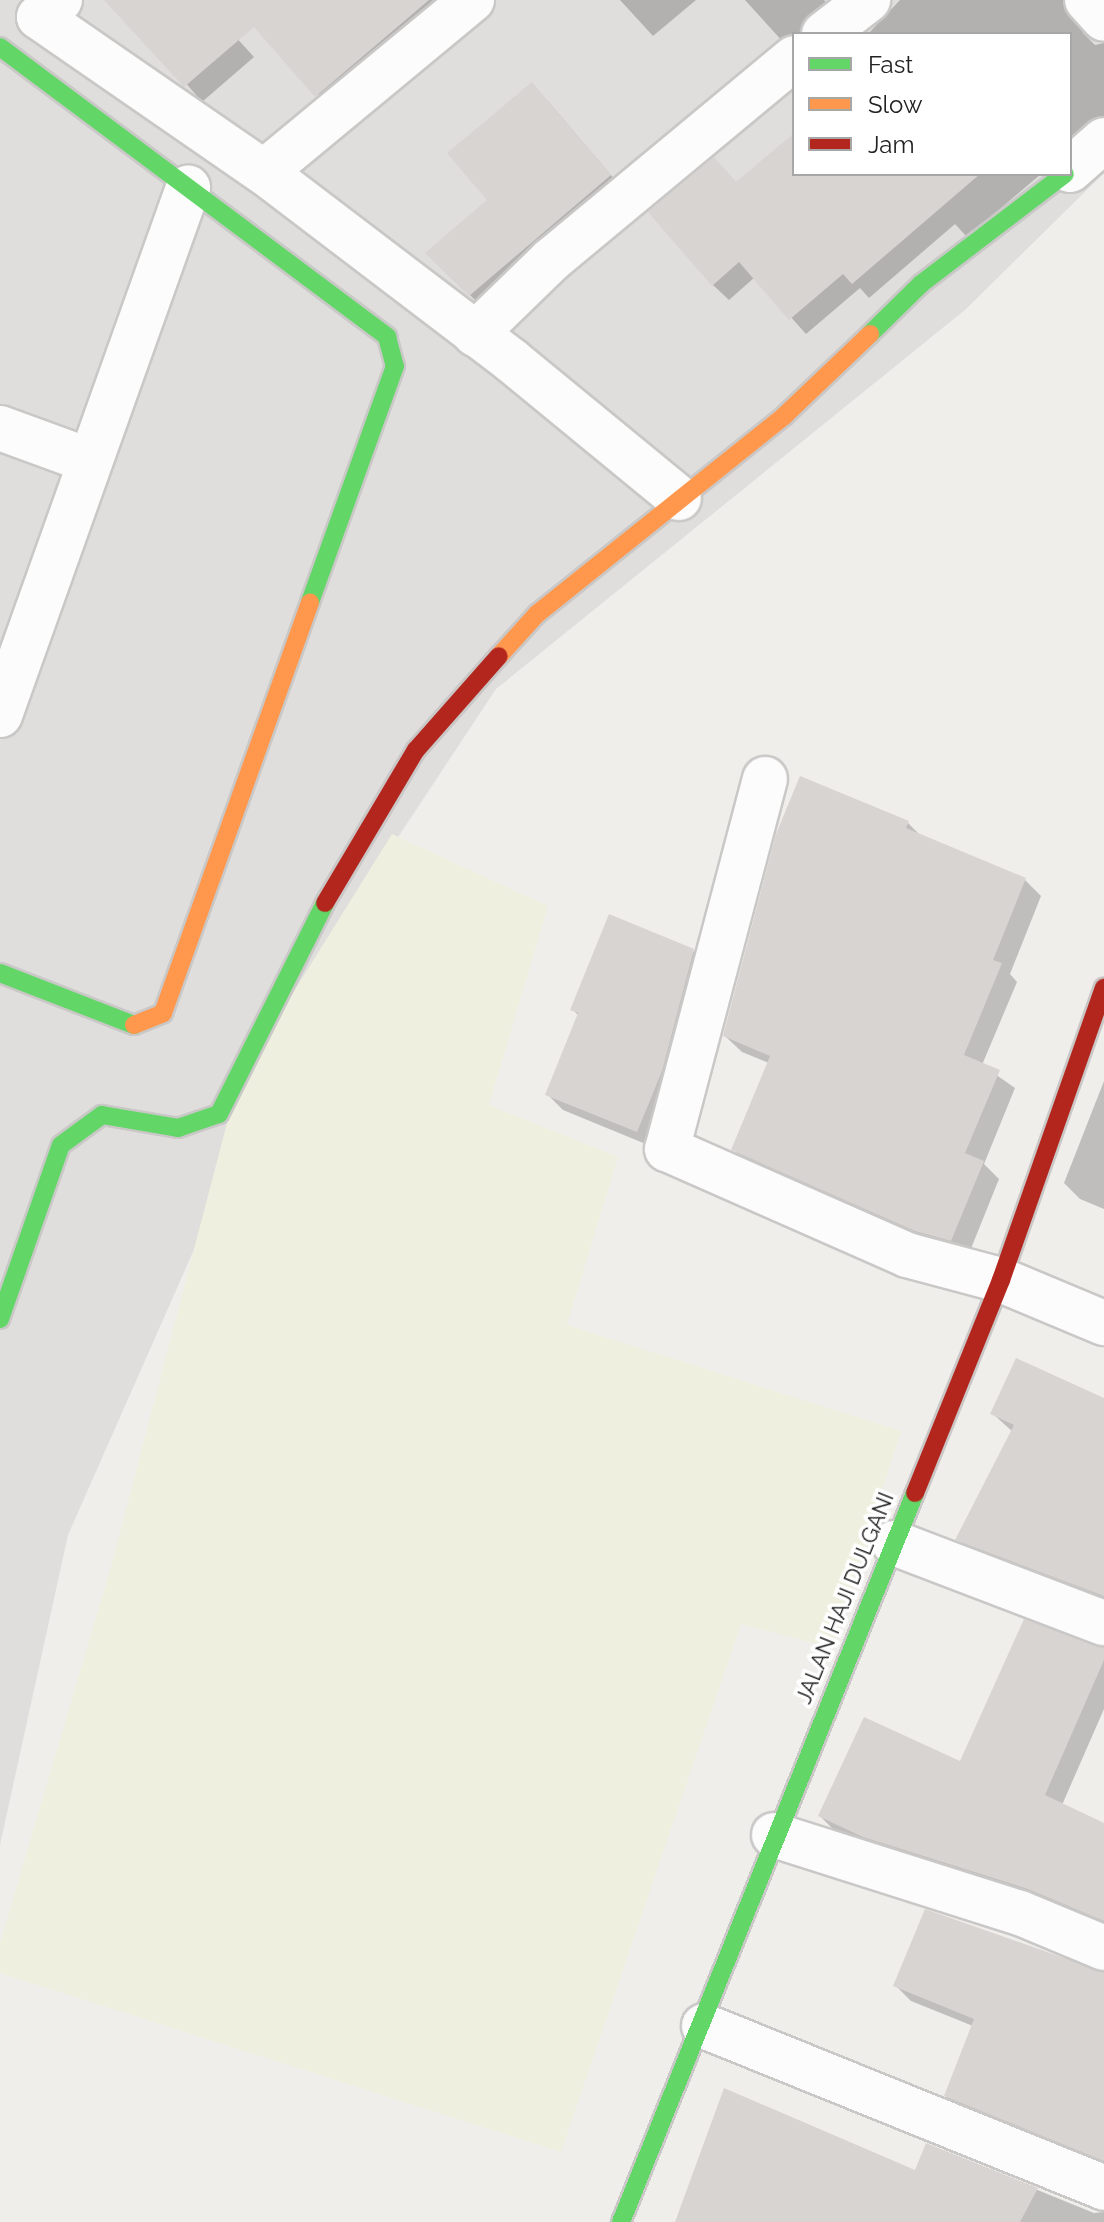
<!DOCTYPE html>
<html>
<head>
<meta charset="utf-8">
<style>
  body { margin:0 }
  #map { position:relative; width:1104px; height:2222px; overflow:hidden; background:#f0eeeb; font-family:Raleway,sans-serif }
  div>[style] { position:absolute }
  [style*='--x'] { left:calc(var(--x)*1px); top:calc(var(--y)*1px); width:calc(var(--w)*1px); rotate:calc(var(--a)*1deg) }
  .residential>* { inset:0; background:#dfdedc }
  .farmland>* { inset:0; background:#efefdf }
  .shadow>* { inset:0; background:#0003 }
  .building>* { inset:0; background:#d7d4d2 }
  .roads { filter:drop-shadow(2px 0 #c9c8c7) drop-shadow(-2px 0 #c9c8c7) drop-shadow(0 2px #c9c8c7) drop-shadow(0 -2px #c9c8c7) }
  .street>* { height:44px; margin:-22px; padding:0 22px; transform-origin:22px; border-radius:22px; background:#fdfcfc }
  .fast>* { height:18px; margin:-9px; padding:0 9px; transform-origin:9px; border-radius:9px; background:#63d668 }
  .slow>* { height:18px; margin:-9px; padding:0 9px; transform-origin:9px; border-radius:9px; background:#ff974d }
  .jam>* { height:18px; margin:-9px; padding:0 9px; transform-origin:9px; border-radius:9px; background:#b3261e }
  span { translate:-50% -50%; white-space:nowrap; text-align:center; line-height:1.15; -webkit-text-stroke:7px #fff; paint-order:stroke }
  .street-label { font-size:22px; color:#222 }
  .legend { position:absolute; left:792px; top:32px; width:280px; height:144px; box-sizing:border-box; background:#fff; border:2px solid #a7a7a7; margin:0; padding:10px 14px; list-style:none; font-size:24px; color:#222 }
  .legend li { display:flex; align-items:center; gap:16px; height:40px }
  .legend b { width:40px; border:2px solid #a7a7a7 }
</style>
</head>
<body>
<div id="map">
  <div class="residential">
    <div style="clip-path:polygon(evenodd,0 0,1104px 0,1104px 173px,965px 310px,496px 689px,332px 937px,68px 1535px,0 1845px,0 0,794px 34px,1070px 34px,1070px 174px,794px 174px,794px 34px)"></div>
  </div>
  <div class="farmland">
    <div style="clip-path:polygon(392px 834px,548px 906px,489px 1105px,618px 1157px,567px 1325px,901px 1431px,832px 1648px,741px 1624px,561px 2152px,0 1973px,0 1943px,112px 1563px,238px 1081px)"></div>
  </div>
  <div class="shadow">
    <div style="clip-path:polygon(115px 0,202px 0,254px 57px,202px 102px)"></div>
    <div style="clip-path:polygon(248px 0,459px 0,331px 111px)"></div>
    <div style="clip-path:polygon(620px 0,696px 0,653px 36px)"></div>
    <div style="clip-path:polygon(745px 0,824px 0,840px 19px,823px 34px,794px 34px,794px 54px)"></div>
    <div style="clip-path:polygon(900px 0,1087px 0,1078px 8px,1083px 33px,1095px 45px,1104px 43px,1104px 120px,1070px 149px,1070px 34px,868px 34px)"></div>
    <div style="clip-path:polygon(548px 101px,626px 193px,486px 311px,428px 253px,490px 200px)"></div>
    <div style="clip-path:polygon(794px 136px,794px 174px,1041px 174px,967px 237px,955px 224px,869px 298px,860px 288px,806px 334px,755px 277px,729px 300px,713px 285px,714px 159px,737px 184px)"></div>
    <div style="clip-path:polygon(908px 823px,922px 837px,1025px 880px,1041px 896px,1010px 974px,1017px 982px,982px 1065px,1015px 1088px,984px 1164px,999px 1179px,968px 1256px,934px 1247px,750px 1166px,734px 1150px,769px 1063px,742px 1052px,725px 1036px)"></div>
    <div style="clip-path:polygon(693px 951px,710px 967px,653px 1147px,563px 1110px,547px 1094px,579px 1016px,572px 1009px)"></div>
    <div style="clip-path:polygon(1104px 1081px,1104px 1209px,1080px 1199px,1064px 1183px)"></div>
    <div style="clip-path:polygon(1104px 1400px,1104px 1605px,973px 1555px,958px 1539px,1013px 1432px,993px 1414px)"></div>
    <div style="clip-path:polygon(1104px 1647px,1104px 1709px,1062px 1805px,1104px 1825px,1104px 1930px,880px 1851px,835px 1831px,820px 1816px,961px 1764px)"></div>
    <div style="clip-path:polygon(1104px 1974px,1104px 2169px,961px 2111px,946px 2096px,973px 2026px,911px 2001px,896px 1986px)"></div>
    <div style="clip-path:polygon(927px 2145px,1094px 2213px,1104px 2212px,1104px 2222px,678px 2222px,916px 2172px)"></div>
  </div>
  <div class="building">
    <div style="clip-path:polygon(104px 0,429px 0,315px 97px,254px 27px,184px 87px)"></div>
    <div style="clip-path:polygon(532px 82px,611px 175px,469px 296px,425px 253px,487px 200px,447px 153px)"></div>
    <div style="clip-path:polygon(794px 133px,794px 174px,980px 174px,852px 284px,843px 274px,789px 320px,739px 262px,712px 286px,648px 212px,714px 157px,736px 182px)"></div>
    <div style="clip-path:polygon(800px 776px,909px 821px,906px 828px,1026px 878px,993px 960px,1002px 963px,964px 1055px,1000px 1070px,965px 1153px,984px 1161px,951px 1241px,915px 1231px,731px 1150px,770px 1056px,723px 1036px,776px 834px)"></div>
    <div style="clip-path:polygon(609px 914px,694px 949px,662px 1071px,637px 1132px,545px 1095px,578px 1013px,570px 1010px)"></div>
    <div style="clip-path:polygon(1016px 1358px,1104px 1398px,1104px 1596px,955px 1540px,1014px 1425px,990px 1414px)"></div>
    <div style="clip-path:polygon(1024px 1619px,1104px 1647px,1104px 1660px,1045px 1795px,1104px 1823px,1104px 1921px,1028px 1889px,863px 1837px,818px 1816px,864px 1717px,960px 1761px)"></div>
    <div style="clip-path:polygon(925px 1909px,1104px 1972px,1104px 2161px,944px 2096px,974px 2019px,893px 1986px)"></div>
    <div style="clip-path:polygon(724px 2088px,915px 2170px,926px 2143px,1038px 2188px,1020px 2222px,675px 2222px)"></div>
  </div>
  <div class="roads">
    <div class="street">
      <div style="--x:60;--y:0;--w:27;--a:141"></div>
      <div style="--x:39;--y:17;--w:273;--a:34.6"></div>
      <div style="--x:264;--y:172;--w:312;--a:37.3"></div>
      <div style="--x:512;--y:361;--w:216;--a:39.4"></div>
      <div style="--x:1087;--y:0;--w:25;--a:48"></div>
      <div style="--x:824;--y:34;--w:56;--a:-37.7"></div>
      <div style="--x:1070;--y:170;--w:45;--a:-41.4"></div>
      <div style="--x:264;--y:172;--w:270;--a:-39.6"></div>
      <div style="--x:475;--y:334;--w:106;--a:-44.2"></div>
      <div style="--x:551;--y:260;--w:316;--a:-39.7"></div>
      <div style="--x:0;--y:428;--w:96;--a:20.1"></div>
      <div style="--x:0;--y:715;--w:560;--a:-70.37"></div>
      <div style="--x:765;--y:779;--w:383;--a:104.8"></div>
      <div style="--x:667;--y:1149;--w:262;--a:23.8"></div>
      <div style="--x:907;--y:1255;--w:97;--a:14.9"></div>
      <div style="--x:1001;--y:1280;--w:112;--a:22.7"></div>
      <div style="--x:894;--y:1543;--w:225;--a:20.9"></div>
      <div style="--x:774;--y:1835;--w:258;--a:17.6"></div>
      <div style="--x:1020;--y:1913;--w:91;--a:22.6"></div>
      <div style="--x:704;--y:2026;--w:432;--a:22"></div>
    </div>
    <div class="fast">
      <div style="--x:0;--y:47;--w:484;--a:36.8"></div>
      <div style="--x:387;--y:337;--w:30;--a:75"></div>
      <div style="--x:395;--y:366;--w:251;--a:109.8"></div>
      <div style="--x:870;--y:334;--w:71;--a:-44.4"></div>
      <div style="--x:921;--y:284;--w:181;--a:-37.4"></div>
      <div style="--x:0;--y:973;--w:144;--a:21.2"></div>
      <div style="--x:0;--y:1319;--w:184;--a:-70.7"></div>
      <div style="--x:61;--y:1145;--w:51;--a:-36.2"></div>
      <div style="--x:102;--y:1115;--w:77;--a:9.7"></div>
      <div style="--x:178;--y:1128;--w:43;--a:-18.9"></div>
      <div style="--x:219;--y:1114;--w:236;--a:-63.3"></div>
      <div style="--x:621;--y:2222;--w:786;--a:-68.04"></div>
    </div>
    <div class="slow">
      <div style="--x:499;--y:656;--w:57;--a:-47.9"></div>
      <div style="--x:537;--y:614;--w:317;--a:-38.7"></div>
      <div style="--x:784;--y:416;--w:119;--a:-43.6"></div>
      <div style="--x:134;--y:1025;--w:31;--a:-22"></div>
      <div style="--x:163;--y:1013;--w:436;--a:-70.3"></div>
    </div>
    <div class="jam">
      <div style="--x:325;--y:903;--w:178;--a:-59.3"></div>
      <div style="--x:416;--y:750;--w:125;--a:-48.6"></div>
      <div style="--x:915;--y:1493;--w:230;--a:-68"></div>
      <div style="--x:1001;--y:1280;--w:310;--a:-70.6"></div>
    </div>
  </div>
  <div class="street-label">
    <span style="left:845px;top:1598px;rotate:-68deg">JALAN HAJI DULGANI</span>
  </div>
  <ul class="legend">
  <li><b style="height:10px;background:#63d668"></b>Fast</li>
  <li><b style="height:10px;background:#ff974d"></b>Slow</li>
  <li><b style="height:10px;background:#b3261e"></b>Jam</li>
  </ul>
</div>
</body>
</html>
